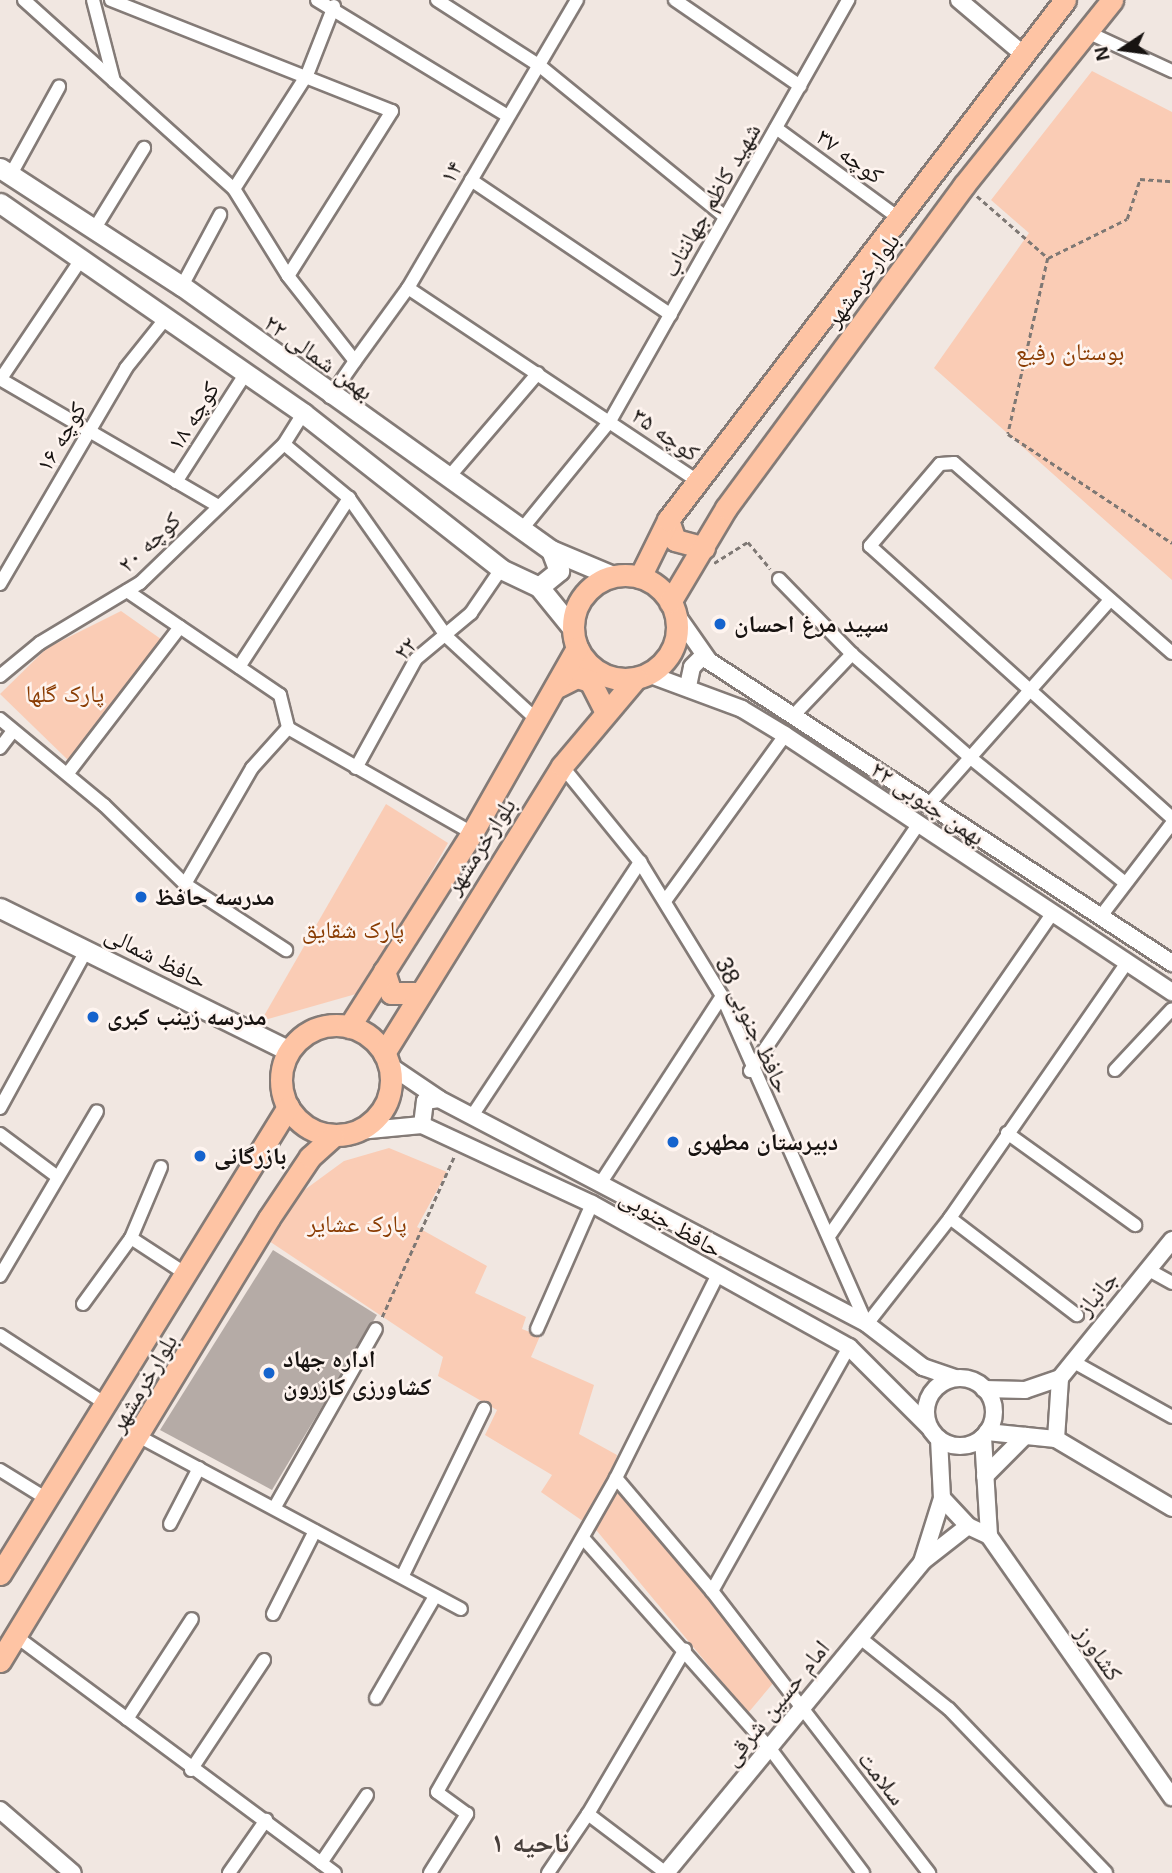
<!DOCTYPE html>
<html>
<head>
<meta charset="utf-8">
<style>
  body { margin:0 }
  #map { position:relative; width:1172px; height:1873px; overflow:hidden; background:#f1e7e1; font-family:Arial,"Noto Naskh Arabic",sans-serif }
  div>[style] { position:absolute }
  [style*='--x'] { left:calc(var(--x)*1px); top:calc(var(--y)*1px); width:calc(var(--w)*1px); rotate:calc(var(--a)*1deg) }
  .green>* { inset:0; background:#faccb5 }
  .building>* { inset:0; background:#b5aba6 }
  .path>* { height:2.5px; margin-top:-1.25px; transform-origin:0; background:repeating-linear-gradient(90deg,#7e7874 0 5px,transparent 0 8.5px) }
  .roads { filter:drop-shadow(2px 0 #847b77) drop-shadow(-2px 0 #847b77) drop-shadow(0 2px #847b77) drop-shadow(0 -2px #847b77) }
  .minor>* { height:12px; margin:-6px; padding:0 6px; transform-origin:6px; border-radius:6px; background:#fff }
  .tertiary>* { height:16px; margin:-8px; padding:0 8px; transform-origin:8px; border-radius:8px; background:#fff }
  .tertiary>.ring { margin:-8px; padding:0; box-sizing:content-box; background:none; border:16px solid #fff; border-radius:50% }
  .secondary>* { height:19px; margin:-9.5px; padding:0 9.5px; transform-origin:9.5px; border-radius:9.5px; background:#fff }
  .primary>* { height:21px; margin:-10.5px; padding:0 10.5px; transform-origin:10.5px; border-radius:10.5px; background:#fec4a4 }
  .primary>.ring { margin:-10.5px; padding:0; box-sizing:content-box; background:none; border:21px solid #fec4a4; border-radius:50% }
  .dots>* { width:19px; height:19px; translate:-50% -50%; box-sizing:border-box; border:4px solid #fef4ef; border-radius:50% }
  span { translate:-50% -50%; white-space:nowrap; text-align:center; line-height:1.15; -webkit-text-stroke:5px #fef4ef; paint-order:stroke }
  .street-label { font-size:24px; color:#171311 }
  .park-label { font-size:24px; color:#8a3c03 }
  .poi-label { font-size:24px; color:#171311; font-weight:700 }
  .left { translate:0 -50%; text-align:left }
  .quarter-label { font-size:28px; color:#473f3b; font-weight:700 }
  .north { position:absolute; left:1088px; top:14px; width:70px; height:70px; -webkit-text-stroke:5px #fef4ef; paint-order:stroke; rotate:257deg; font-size:19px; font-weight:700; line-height:28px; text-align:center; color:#171311 }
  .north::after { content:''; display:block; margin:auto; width:24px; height:32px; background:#171311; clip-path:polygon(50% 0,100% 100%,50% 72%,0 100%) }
</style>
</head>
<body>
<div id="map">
  <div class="green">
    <div style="clip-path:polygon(1092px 71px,1172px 112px,1172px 580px,934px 368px,1029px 233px,991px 200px)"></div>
    <div style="clip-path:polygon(121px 611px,168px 644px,69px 761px,0 694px,47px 648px)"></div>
    <div style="clip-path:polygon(386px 804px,448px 843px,363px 992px,261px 1021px)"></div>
    <div style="clip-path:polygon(389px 1148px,447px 1172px,417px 1227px,487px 1266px,475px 1293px,526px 1317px,522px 1329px,540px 1336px,531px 1357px,594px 1385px,579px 1434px,617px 1455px,611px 1478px,774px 1682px,748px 1713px,597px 1531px,541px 1492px,552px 1475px,485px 1435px,497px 1410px,438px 1376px,443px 1357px,269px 1241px,303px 1191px,344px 1161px)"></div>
  </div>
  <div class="building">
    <div style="clip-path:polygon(273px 1250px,377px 1315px,272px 1490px,160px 1430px)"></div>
  </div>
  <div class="path">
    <div style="--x:977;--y:196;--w:94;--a:41.1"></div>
    <div style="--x:1048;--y:258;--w:180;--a:102.8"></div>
    <div style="--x:1008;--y:434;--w:197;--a:33.6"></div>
    <div style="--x:1048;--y:258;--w:88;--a:-26.3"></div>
    <div style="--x:1127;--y:219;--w:42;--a:-72"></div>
    <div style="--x:1140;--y:179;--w:32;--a:4"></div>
    <div style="--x:714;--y:563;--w:40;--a:-32"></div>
    <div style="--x:748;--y:542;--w:35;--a:50"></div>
    <div style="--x:382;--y:1317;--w:175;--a:-65.8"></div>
  </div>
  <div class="roads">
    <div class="minor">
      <div style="--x:24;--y:0;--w:283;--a:42"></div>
      <div style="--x:234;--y:189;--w:102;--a:58.2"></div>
      <div style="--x:288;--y:276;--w:108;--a:51.8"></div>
      <div style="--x:355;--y:361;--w:44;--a:124.8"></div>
      <div style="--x:93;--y:0;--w:84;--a:75.5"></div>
      <div style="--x:111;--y:0;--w:302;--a:21.6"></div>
      <div style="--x:392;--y:111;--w:195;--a:122.2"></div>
      <div style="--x:317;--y:0;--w:223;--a:31.3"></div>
      <div style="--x:437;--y:0;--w:122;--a:32.7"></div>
      <div style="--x:540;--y:66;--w:236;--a:39.2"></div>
      <div style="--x:675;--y:0;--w:152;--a:34.5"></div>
      <div style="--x:1085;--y:31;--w:96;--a:24.7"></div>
      <div style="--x:776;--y:128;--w:154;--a:36.3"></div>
      <div style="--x:10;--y:176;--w:102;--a:-61.2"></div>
      <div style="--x:471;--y:180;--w:241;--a:34"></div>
      <div style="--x:234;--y:189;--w:135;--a:-57.4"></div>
      <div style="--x:307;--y:75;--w:74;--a:-68.6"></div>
      <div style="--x:95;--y:228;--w:94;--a:-58.5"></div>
      <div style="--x:182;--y:286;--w:81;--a:-61.8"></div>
      <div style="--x:408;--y:288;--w:348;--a:33.7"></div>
      <div style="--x:355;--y:361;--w:90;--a:-54"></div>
      <div style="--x:408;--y:288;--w:334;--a:-59.6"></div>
      <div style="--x:0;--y:379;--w:252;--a:30.2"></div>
      <div style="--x:0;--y:380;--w:147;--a:-56.1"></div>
      <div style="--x:284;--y:444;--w:85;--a:39.7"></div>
      <div style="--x:349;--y:498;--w:170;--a:54.8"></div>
      <div style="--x:447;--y:637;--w:124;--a:42.7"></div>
      <div style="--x:448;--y:478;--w:138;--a:-49.4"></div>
      <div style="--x:176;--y:482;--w:130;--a:-57.3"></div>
      <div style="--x:522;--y:529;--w:139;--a:-50.8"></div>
      <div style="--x:610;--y:421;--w:484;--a:-60.5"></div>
      <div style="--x:779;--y:579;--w:105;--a:45.8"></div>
      <div style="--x:852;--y:654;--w:159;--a:41.2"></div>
      <div style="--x:972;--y:759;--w:196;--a:39"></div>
      <div style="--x:0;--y:584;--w:250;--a:-59.7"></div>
      <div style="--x:126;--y:368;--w:64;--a:-51.3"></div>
      <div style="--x:127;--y:591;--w:185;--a:34.2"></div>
      <div style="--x:280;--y:695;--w:34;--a:76"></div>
      <div style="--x:288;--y:728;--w:212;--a:29.7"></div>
      <div style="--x:1172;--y:653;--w:289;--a:-138.9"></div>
      <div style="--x:954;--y:463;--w:14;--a:176"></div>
      <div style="--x:940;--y:464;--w:108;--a:130.5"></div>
      <div style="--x:870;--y:546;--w:406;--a:42"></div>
      <div style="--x:239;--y:667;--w:202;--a:-56.9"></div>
      <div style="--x:0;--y:676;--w:52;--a:-39.5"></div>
      <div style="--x:40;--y:643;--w:117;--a:-31"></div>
      <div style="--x:140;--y:583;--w:200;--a:-44"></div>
      <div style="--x:284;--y:444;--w:36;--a:-58"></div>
      <div style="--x:793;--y:716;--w:86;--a:-46.4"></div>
      <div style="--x:0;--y:719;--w:135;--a:39.6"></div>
      <div style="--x:104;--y:805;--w:113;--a:44.3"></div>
      <div style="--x:185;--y:884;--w:121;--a:33.2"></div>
      <div style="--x:0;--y:748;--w:20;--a:-53"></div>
      <div style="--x:562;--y:766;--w:124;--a:50.9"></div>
      <div style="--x:640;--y:862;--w:157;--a:58.5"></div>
      <div style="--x:722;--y:996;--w:359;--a:66.2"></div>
      <div style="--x:867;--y:1324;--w:135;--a:-51.9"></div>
      <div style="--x:950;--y:1218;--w:311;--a:-55.3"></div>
      <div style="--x:356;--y:768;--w:124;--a:-61.2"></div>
      <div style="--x:416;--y:659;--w:72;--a:-39.9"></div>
      <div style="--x:471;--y:613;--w:53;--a:-55.7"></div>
      <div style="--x:68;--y:773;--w:184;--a:-52.5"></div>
      <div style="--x:929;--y:804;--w:273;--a:-48.4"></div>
      <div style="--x:185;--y:884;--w:134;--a:-60"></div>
      <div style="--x:252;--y:768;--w:54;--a:-48"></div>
      <div style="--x:665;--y:901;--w:205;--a:-54.1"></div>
      <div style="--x:1101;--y:916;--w:117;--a:-52.6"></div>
      <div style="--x:1115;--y:1070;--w:83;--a:-46.9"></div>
      <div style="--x:750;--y:1071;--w:298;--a:-55.7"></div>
      <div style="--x:0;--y:1108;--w:181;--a:-61.3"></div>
      <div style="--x:472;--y:1116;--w:305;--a:-56.5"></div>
      <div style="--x:1007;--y:1133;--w:158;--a:35.7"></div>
      <div style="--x:0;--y:1134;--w:69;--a:36.7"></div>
      <div style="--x:600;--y:1184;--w:224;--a:-57"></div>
      <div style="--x:950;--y:1218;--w:160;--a:37.4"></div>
      <div style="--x:829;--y:1236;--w:393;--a:-55.3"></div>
      <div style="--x:131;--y:1238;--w:66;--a:33.2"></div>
      <div style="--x:1147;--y:1269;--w:29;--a:29"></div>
      <div style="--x:0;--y:1276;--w:191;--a:-59.5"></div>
      <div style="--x:83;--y:1304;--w:82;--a:-54"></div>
      <div style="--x:131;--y:1238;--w:77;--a:-67.1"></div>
      <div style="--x:537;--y:1329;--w:137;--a:-66.3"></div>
      <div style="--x:0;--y:1335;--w:126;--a:33.1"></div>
      <div style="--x:1072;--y:1361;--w:115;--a:29.2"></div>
      <div style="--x:140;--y:1437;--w:364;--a:28.2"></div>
      <div style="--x:0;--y:1470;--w:55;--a:31.7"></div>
      <div style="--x:616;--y:1478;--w:148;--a:49.7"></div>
      <div style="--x:712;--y:1591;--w:356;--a:52.4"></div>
      <div style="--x:276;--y:1505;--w:202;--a:-60.4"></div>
      <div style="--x:170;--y:1524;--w:63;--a:-62.6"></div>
      <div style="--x:583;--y:1538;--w:283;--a:48.4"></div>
      <div style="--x:771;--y:1750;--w:154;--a:53.2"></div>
      <div style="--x:403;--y:1575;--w:185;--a:-64"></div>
      <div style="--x:712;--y:1591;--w:280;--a:-60.7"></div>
      <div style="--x:273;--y:1614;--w:93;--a:-63.2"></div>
      <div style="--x:17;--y:1637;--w:396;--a:36.6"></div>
      <div style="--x:859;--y:1637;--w:115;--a:38.7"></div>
      <div style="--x:949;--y:1709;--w:227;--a:46.2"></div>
      <div style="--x:376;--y:1698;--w:116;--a:-59.9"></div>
      <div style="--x:127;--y:1719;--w:119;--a:-57"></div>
      <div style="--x:191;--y:1770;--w:132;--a:-56.4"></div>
      <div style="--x:321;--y:1863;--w:82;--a:-55.9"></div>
      <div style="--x:229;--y:1873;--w:65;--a:-55.1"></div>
      <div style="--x:430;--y:1873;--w:70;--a:-57.9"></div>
      <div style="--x:467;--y:1814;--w:37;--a:-144"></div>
      <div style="--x:437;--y:1792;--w:361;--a:-60.3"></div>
      <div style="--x:616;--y:1478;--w:226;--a:-63.4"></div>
      <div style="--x:548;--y:1873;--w:71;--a:-55.9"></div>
      <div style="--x:666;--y:1873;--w:98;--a:-142.9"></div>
      <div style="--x:588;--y:1814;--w:191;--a:-59.5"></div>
    </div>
    <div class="tertiary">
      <div style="--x:959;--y:0;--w:85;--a:40.2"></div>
      <div style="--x:674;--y:611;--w:61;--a:55"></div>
      <div style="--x:709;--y:661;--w:553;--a:33.12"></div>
      <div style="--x:648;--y:674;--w:100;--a:20.4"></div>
      <div style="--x:742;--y:709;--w:50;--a:31.2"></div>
      <div style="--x:785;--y:735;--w:465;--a:33.6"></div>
      <div style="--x:688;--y:686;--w:19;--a:-78"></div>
      <div style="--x:692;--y:667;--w:17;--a:-45"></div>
      <div style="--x:389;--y:1065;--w:60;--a:34.2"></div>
      <div style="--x:439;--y:1099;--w:484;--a:27.7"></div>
      <div style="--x:867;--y:1324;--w:71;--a:37.5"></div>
      <div style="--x:923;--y:1367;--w:34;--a:19"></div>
      <div style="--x:422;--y:1125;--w:24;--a:-83"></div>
      <div style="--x:425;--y:1101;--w:14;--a:-8"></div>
      <div style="--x:359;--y:1131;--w:63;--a:-5.4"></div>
      <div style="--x:422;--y:1125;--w:187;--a:24.9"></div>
      <div style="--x:592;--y:1204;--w:294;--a:29.1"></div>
      <div style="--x:849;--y:1347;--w:113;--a:45"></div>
      <div style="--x:1060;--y:1378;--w:178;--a:-50.9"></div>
      <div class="ring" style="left:926px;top:1378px;width:52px;height:52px"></div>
      <div style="--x:984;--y:1389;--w:41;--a:1.4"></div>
      <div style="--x:1025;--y:1390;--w:37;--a:-19"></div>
      <div style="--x:987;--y:1432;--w:69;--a:5.8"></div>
      <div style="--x:1056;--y:1439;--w:135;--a:30.7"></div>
      <div style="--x:983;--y:1437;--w:99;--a:86.5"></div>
      <div style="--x:1056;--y:1439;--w:61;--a:-86.2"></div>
      <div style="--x:985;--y:1476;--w:57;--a:-45"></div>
      <div style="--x:942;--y:1498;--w:38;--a:47"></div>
      <div style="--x:922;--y:1562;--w:67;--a:-72.6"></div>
      <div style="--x:942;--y:1498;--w:59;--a:-92.9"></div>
      <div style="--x:0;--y:1810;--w:96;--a:40.8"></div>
      <div style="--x:666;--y:1873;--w:403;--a:-50.5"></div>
      <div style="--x:922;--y:1562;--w:58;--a:-38"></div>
      <div style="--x:968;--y:1526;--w:23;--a:25"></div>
      <div style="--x:989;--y:1536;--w:319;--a:55"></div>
    </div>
    <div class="secondary">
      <div style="--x:0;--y:168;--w:217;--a:33"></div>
      <div style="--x:182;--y:286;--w:454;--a:35.6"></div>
      <div style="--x:551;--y:550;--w:67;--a:22.8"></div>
      <div style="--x:0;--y:203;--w:369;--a:34.7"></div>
      <div style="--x:303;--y:413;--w:252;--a:38.2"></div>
      <div style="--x:501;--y:569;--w:42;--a:25.3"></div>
      <div style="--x:539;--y:587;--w:55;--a:50.9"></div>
      <div style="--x:539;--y:587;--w:26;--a:-39"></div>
      <div style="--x:559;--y:571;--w:22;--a:-111"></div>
      <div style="--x:0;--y:908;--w:322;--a:26.3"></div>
    </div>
    <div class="primary">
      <div style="--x:668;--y:520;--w:21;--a:71"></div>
      <div style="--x:675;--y:540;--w:30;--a:15"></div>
      <div class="ring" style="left:573px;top:575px;width:83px;height:83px"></div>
      <div style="--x:640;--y:577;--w:64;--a:-63.8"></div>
      <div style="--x:668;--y:520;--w:654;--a:-52.64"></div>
      <div style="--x:670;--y:602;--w:109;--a:-59.2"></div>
      <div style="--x:726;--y:508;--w:401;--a:-53.6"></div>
      <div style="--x:964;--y:185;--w:237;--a:-51.3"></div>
      <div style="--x:559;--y:686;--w:20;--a:-27"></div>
      <div style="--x:577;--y:677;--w:14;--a:17"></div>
      <div style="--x:590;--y:681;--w:33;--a:63"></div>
      <div style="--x:384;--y:971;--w:23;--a:72"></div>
      <div style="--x:391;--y:993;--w:26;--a:0"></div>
      <div class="ring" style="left:281px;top:1025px;width:89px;height:89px"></div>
      <div style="--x:349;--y:1027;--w:230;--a:-57.6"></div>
      <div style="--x:472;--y:833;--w:213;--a:-60.4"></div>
      <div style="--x:384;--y:1053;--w:338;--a:-58.2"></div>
      <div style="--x:562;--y:766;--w:115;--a:-49.9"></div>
      <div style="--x:0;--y:1574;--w:549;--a:-58.34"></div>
      <div style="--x:0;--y:1661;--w:518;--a:-58.73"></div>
      <div style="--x:269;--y:1218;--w:73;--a:-56.1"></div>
      <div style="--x:310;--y:1157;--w:31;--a:-42"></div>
    </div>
  </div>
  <div class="dots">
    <div style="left:720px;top:624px;background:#1563cd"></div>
    <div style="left:141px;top:897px;background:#1563cd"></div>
    <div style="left:93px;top:1017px;background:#1563cd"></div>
    <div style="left:673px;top:1142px;background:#1563cd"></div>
    <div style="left:200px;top:1156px;background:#1563cd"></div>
    <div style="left:269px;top:1373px;background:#1563cd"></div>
  </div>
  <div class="street-label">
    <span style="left:850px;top:156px;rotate:36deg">کوچه ۳۷</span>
    <span style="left:451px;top:172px;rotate:-60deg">۱۴</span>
    <span style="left:711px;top:200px;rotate:-60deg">شهید کاظم جهانتاب</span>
    <span style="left:862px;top:280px;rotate:-54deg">بلوارخرمشهر</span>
    <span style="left:319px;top:357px;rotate:36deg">۲۲ بهمن شمالی</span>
    <span style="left:193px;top:416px;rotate:-58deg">کوچه ۱۸</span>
    <span style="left:666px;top:434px;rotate:35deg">کوچه ۳۵</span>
    <span style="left:61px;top:437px;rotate:-60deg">کوچه ۱۶</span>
    <span style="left:149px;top:542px;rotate:-43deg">کوچه ۲۰</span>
    <span style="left:405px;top:648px;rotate:-48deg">۲۲</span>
    <span style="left:928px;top:803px;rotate:34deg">۲۲ بهمن جنوبی</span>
    <span style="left:480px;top:846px;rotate:-57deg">بلوارخرمشهر</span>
    <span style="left:156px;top:957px;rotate:27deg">حافظ شمالی</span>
    <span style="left:753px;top:1025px;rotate:65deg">حافظ جنوبی 38</span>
    <span style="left:671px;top:1223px;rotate:30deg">حافظ جنوبی</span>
    <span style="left:1097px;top:1293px;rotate:-50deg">جانباز</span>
    <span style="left:143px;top:1383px;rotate:-59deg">بلوارخرمشهر</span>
    <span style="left:1099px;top:1653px;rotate:55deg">کشاورز</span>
    <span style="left:776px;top:1703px;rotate:-51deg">امام حسین شرقی</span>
    <span style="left:882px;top:1778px;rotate:52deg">سلامت</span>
  </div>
  <div class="park-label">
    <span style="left:1070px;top:352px">بوستان رفیع</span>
    <span style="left:65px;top:694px">پارک گلها</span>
    <span style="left:353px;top:930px">پارک شقایق</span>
    <span style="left:357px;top:1224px">پارک عشایر</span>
  </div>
  <div class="poi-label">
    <span class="left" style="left:734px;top:624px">سپید مرغ احسان</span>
    <span class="left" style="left:155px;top:897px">مدرسه حافظ</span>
    <span class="left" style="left:107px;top:1017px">مدرسه زینب کبری</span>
    <span class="left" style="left:687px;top:1142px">دبیرستان مطهری</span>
    <span class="left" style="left:214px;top:1156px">بازرگانی</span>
    <span class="left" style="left:283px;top:1373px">اداره جهاد<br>کشاورزی کازرون</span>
  </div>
  <div class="quarter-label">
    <span style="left:530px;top:1843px">ناحیه ۱</span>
  </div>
  <div class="north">N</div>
</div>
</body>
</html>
